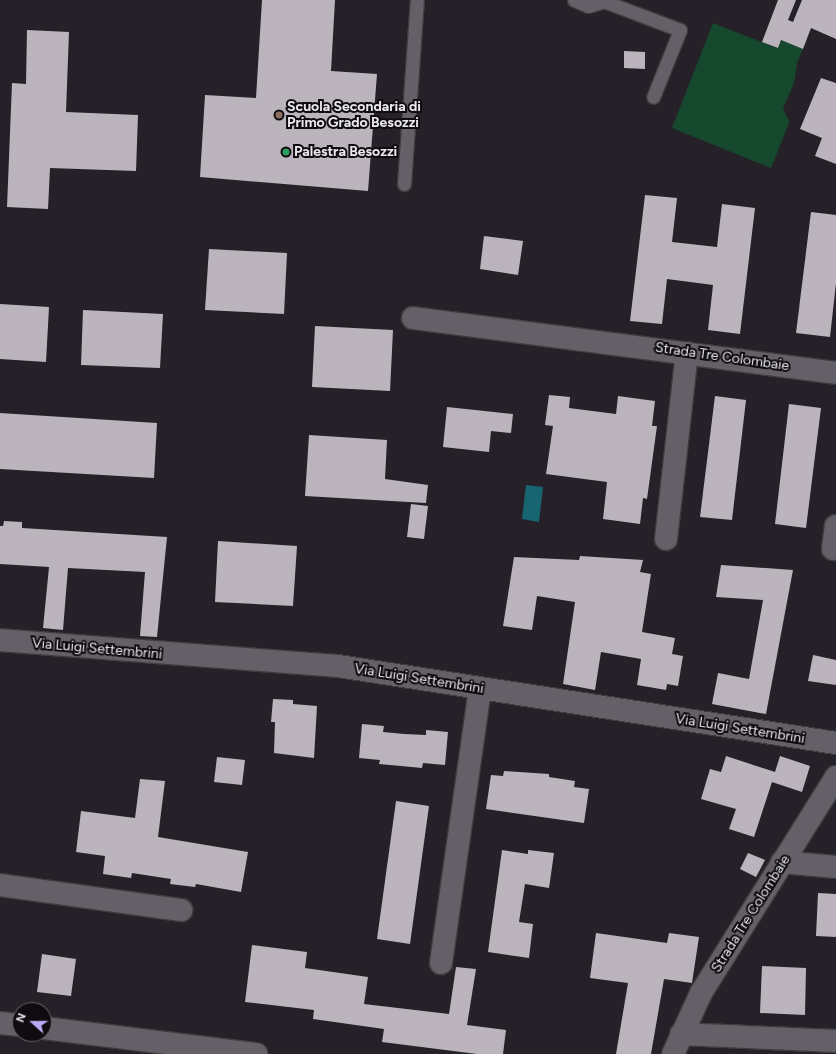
<!DOCTYPE html>
<html>
<head>
<meta charset="utf-8">
<style>
  body { margin:0 }
  #map { position:relative; width:836px; height:1054px; overflow:hidden; background:#262128; font-family:Figtree,sans-serif }
  div>[style] { position:absolute }
  [style*='--x'] { left:calc(var(--x)*1px); top:calc(var(--y)*1px); width:calc(var(--w)*1px); rotate:calc(var(--a)*1deg) }
  .green>* { inset:0; background:#15482d }
  .water>* { inset:0; background:#176571 }
  .building>* { inset:0; background:#bbb4bd }
  .roads { filter:drop-shadow(1px 0 #3f3c41) drop-shadow(-1px 0 #3f3c41) drop-shadow(0 1px #3f3c41) drop-shadow(0 -1px #3f3c41) }
  .service>* { height:13px; margin:-6.5px; padding:0 6.5px; transform-origin:6.5px; border-radius:6.5px; background:#655f68 }
  .minor>* { height:22px; margin:-11px; padding:0 11px; transform-origin:11px; border-radius:11px; background:#655f68 }
  .dots>* { width:11px; height:11px; translate:-50% -50%; box-sizing:border-box; border:2px solid #0e0c0f; border-radius:50% }
  span { translate:-50% -50%; white-space:nowrap; text-align:center; line-height:1.15; -webkit-text-stroke:4px #0e0c0f; paint-order:stroke }
  .poi-label { font-size:14px; color:#ebe8ed; font-weight:700 }
  .left { translate:0 -50%; text-align:left }
  .street-label { font-size:14px; color:#ebe8ed }
  .north { position:absolute; left:12px; top:1002px; width:40px; height:40px; box-sizing:border-box; background:#0e0c0f; border:1px solid #666468; border-radius:50%; rotate:291deg; font-size:11px; font-weight:700; line-height:16px; text-align:center; color:#ebe8ed }
  .north::after { content:''; display:block; margin:auto; width:14px; height:18px; background:#bcaaf6; clip-path:polygon(50% 0,100% 100%,50% 72%,0 100%) }
</style>
</head>
<body>
<div id="map">
  <div class="green">
    <div style="clip-path:polygon(713px 23px,777px 48px,781px 40px,803px 49px,797px 63px,794px 83px,783px 109px,789px 121px,788px 126px,771px 168px,672px 128px)"></div>
  </div>
  <div class="water">
    <div style="clip-path:polygon(526px 485px,543px 487px,539px 522px,522px 519px)"></div>
  </div>
  <div class="building">
    <div style="clip-path:polygon(262px 0,335px 0,331px 71px,377px 74px,368px 191px,200px 177px,205px 95px,256px 98px)"></div>
    <div style="clip-path:polygon(778px 0,796px 0,788px 20px,793px 22px,802px 0,836px 0,836px 39px,811px 28px,803px 49px,781px 40px,778px 48px,762px 42px)"></div>
    <div style="clip-path:polygon(27px 30px,69px 32px,66px 112px,138px 115px,136px 171px,50px 168px,48px 209px,7px 207px,12px 83px,26px 84px)"></div>
    <div style="clip-path:polygon(624px 51px,645px 52px,645px 69px,624px 68px)"></div>
    <div style="clip-path:polygon(821px 78px,836px 83px,836px 164px,815px 156px,822px 138px,800px 129px)"></div>
    <div style="clip-path:polygon(645px 195px,677px 198px,672px 242px,717px 247px,722px 204px,755px 208px,740px 334px,708px 330px,713px 285px,667px 279px,662px 324px,630px 321px)"></div>
    <div style="clip-path:polygon(811px 212px,836px 215px,836px 283px,830px 337px,796px 333px)"></div>
    <div style="clip-path:polygon(484px 236px,523px 241px,518px 275px,480px 269px)"></div>
    <div style="clip-path:polygon(209px 249px,287px 253px,284px 314px,205px 310px)"></div>
    <div style="clip-path:polygon(0 304px,49px 307px,46px 362px,0 359px)"></div>
    <div style="clip-path:polygon(83px 310px,163px 314px,160px 368px,81px 365px)"></div>
    <div style="clip-path:polygon(315px 326px,393px 330px,390px 391px,312px 387px)"></div>
    <div style="clip-path:polygon(549px 395px,570px 397px,569px 408px,616px 414px,618px 396px,655px 401px,652px 426px,657px 426px,647px 499px,643px 498px,640px 524px,603px 519px,607px 482px,546px 474px,553px 426px,545px 425px)"></div>
    <div style="clip-path:polygon(715px 396px,746px 400px,732px 520px,700px 517px)"></div>
    <div style="clip-path:polygon(789px 404px,821px 408px,806px 528px,775px 524px)"></div>
    <div style="clip-path:polygon(447px 407px,513px 414px,511px 433px,491px 431px,489px 452px,443px 447px)"></div>
    <div style="clip-path:polygon(0 413px,157px 423px,154px 478px,0 469px)"></div>
    <div style="clip-path:polygon(309px 435px,387px 440px,385px 479px,428px 485px,426px 503px,305px 496px)"></div>
    <div style="clip-path:polygon(411px 504px,428px 506px,424px 539px,407px 537px)"></div>
    <div style="clip-path:polygon(4px 521px,22px 522px,22px 528px,167px 537px,157px 637px,140px 636px,145px 572px,68px 568px,63px 630px,43px 628px,49px 567px,0 564px,0 526px,3px 526px)"></div>
    <div style="clip-path:polygon(218px 541px,297px 546px,293px 606px,215px 602px)"></div>
    <div style="clip-path:polygon(580px 556px,643px 560px,640px 572px,651px 574px,642px 632px,675px 638px,672px 654px,683px 656px,678px 686px,667px 684px,666px 690px,637px 685px,641px 659px,601px 652px,595px 690px,563px 684px,575px 602px,537px 596px,532px 630px,503px 626px,514px 557px,579px 560px)"></div>
    <div style="clip-path:polygon(721px 565px,793px 570px,766px 714px,712px 704px,718px 673px,749px 679px,763px 600px,716px 597px)"></div>
    <div style="clip-path:polygon(813px 655px,836px 660px,836px 685px,808px 681px)"></div>
    <div style="clip-path:polygon(273px 699px,293px 700px,293px 704px,317px 706px,314px 758px,274px 753px,275px 722px,271px 722px)"></div>
    <div style="clip-path:polygon(362px 724px,384px 726px,383px 732px,404px 734px,426px 735px,426px 730px,448px 732px,445px 765px,423px 763px,422px 768px,401px 766px,379px 764px,380px 760px,359px 758px)"></div>
    <div style="clip-path:polygon(726px 756px,775px 772px,780px 756px,810px 766px,802px 792px,772px 782px,754px 837px,729px 829px,736px 809px,701px 799px,710px 769px,721px 772px)"></div>
    <div style="clip-path:polygon(217px 757px,245px 760px,242px 785px,214px 782px)"></div>
    <div style="clip-path:polygon(504px 771px,549px 774px,549px 777px,575px 781px,574px 787px,589px 789px,584px 823px,486px 809px,491px 775px,503px 776px)"></div>
    <div style="clip-path:polygon(140px 779px,165px 781px,158px 837px,248px 852px,241px 892px,196px 884px,195px 887px,170px 884px,171px 879px,132px 873px,131px 878px,103px 874px,105px 856px,76px 852px,81px 811px,135px 818px)"></div>
    <div style="clip-path:polygon(396px 801px,429px 806px,410px 944px,377px 939px)"></div>
    <div style="clip-path:polygon(502px 850px,528px 854px,528px 850px,554px 853px,549px 888px,525px 884px,519px 922px,533px 924px,529px 958px,488px 952px)"></div>
    <div style="clip-path:polygon(748px 853px,765px 860px,756px 877px,740px 869px)"></div>
    <div style="clip-path:polygon(818px 893px,836px 894px,836px 937px,816px 936px)"></div>
    <div style="clip-path:polygon(596px 933px,667px 943px,669px 933px,699px 937px,692px 983px,664px 979px,651px 1054px,616px 1054px,628px 983px,590px 978px)"></div>
    <div style="clip-path:polygon(252px 945px,307px 952px,305px 968px,368px 977px,364px 1004px,449px 1014px,456px 967px,476px 969px,467px 1025px,506px 1030px,503px 1054px,477px 1054px,382px 1042px,384px 1029px,313px 1019px,314px 1010px,245px 1002px)"></div>
    <div style="clip-path:polygon(42px 954px,76px 959px,71px 996px,37px 992px)"></div>
    <div style="clip-path:polygon(762px 966px,806px 968px,805px 1015px,760px 1013px)"></div>
  </div>
  <div class="roads">
    <div class="service">
      <div style="--x:574;--y:0;--w:15;--a:23"></div>
      <div style="--x:588;--y:6;--w:22;--a:-16"></div>
      <div style="--x:606;--y:2;--w:79;--a:20.7"></div>
      <div style="--x:680;--y:30;--w:72;--a:111.9"></div>
      <div style="--x:404;--y:184;--w:184;--a:-86"></div>
    </div>
    <div class="minor">
      <div style="--x:413;--y:318;--w:427;--a:7.4"></div>
      <div style="--x:666;--y:539;--w:187;--a:-83.6"></div>
      <div style="--x:833;--y:549;--w:23;--a:-83"></div>
      <div style="--x:0;--y:640;--w:339;--a:4.4"></div>
      <div style="--x:338;--y:666;--w:504;--a:8.79"></div>
      <div style="--x:782;--y:862;--w:54;--a:5.3"></div>
      <div style="--x:0;--y:885;--w:183;--a:7.9"></div>
      <div style="--x:441;--y:963;--w:276;--a:-81.9"></div>
      <div style="--x:0;--y:1023;--w:20;--a:6"></div>
      <div style="--x:44;--y:1028;--w:214;--a:7"></div>
      <div style="--x:681;--y:1034;--w:155;--a:2.6"></div>
      <div style="--x:673;--y:1054;--w:67;--a:-65.3"></div>
      <div style="--x:701;--y:993;--w:255;--a:-58"></div>
    </div>
  </div>
  <div class="dots">
    <div style="left:279px;top:115px;background:#8d6e63"></div>
    <div style="left:286px;top:152px;background:#2e9e5b"></div>
  </div>
  <div class="poi-label">
    <span class="left" style="left:287px;top:115px">Scuola Secondaria di<br>Primo Grado Besozzi</span>
    <span class="left" style="left:294px;top:152px">Palestra Besozzi</span>
  </div>
  <div class="street-label">
    <span style="left:722px;top:357px;rotate:8deg">Strada Tre Colombaie</span>
    <span style="left:97px;top:649px;rotate:5deg">Via Luigi Settembrini</span>
    <span style="left:419px;top:679px;rotate:9deg">Via Luigi Settembrini</span>
    <span style="left:740px;top:729px;rotate:9deg">Via Luigi Settembrini</span>
    <span style="left:751px;top:914px;rotate:-58deg">Strada Tre Colombaie</span>
  </div>
  <div class="north">N</div>
</div>
</body>
</html>
